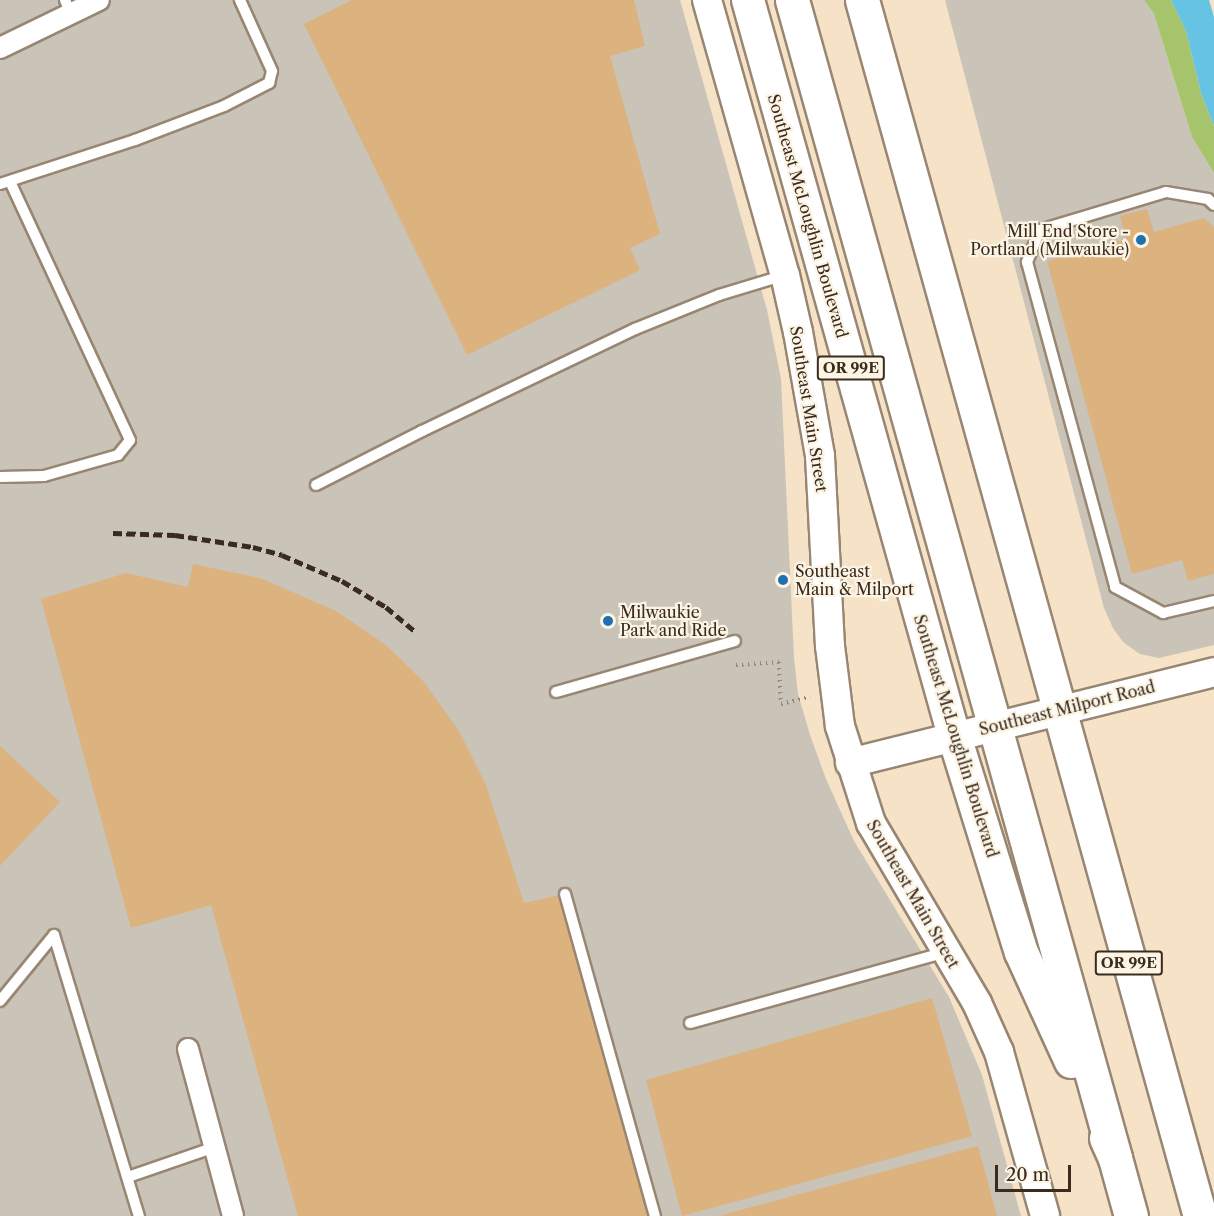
<!DOCTYPE html>
<html>
<head>
<meta charset="utf-8">
<style>
  body { margin:0 }
  #map { position:relative; width:1214px; height:1216px; overflow:hidden; background:#f6e2c6; font-family:"Libre Caslon Text",serif }
  div>[style] { position:absolute }
  [style*='--x'] { left:calc(var(--x)*1px); top:calc(var(--y)*1px); width:calc(var(--w)*1px); rotate:calc(var(--a)*1deg) }
  .industrial>* { inset:0; background:#c9c3b8 }
  .green>* { inset:0; background:#a6c46b }
  .water>* { inset:0; background:#66c3e4 }
  .building>* { inset:0; background:#dcb27e }
  .path>* { height:4px; margin-top:-2px; transform-origin:0; background:repeating-linear-gradient(90deg,#988672 0 1.5px,transparent 0 6px) }
  .roads { filter:drop-shadow(2px 0 #988672) drop-shadow(-2px 0 #988672) drop-shadow(0 2px #988672) drop-shadow(0 -2px #988672) }
  .lane>* { height:10px; margin:-5px; padding:0 5px; transform-origin:5px; border-radius:5px; background:#fff }
  .street>* { height:20px; margin:-10px; padding:0 10px; transform-origin:10px; border-radius:10px; background:#fff }
  .secondary>* { height:28px; margin:-14px; padding:0 14px; transform-origin:14px; border-radius:14px; background:#fff }
  .primary>* { height:32px; margin:-16px; padding:0 16px; transform-origin:16px; border-radius:16px; background:#fff }
  .highway>* { height:33px; margin:-16.5px; padding:0 16.5px; transform-origin:16.5px; border-radius:16.5px; background:#fff }
  .rail>* { height:4.5px; margin-top:-2.25px; transform-origin:0; background:repeating-linear-gradient(90deg,#3b2a1e 0 9px,transparent 0 13.5px) }
  .dots>* { width:16px; height:16px; translate:-50% -50%; box-sizing:border-box; border:3px solid #fcf5e5; border-radius:50% }
  span { translate:-50% -50%; white-space:nowrap; text-align:center; line-height:1.15; -webkit-text-stroke:4.5px #fcf5e5; paint-order:stroke }
  .shield-label span { padding:2px 4px; background:#fcf5e5; border:2px solid; border-radius:4px; -webkit-text-stroke-width:0 }
  .shield-label { font-size:15px; color:#3b2a1e; font-weight:700 }
  .street-label { font-size:16px; color:#3b2a1e }
  .poi-label { font-size:16px; color:#3b2a1e }
  .right { translate:-100% -50%; text-align:right }
  .left { translate:0 -50%; text-align:left }
  .scale { position:absolute; left:995px; top:1165px; width:76px; height:27px; box-sizing:border-box; border:3px solid #3b2a1e; border-top:0; padding-left:8px; font-size:18px; line-height:21px; white-space:nowrap; color:#3b2a1e; -webkit-text-stroke:4px #fcf5e5; paint-order:stroke }
</style>
</head>
<body>
<div id="map">
  <div class="industrial">
    <div style="clip-path:polygon(0 0,680px 0,767px 310px,781px 379px,794px 658px,798px 694px,810px 735px,826px 779px,854px 841px,949px 997px,982px 1075px,1021px 1216px,0 1216px)"></div>
    <div style="clip-path:polygon(945px 0,1144px 0,1154px 14px,1192px 137px,1214px 173px,1214px 645px,1159px 658px,1140px 654px,1123px 642px,1113px 628px,1104px 608px)"></div>
  </div>
  <div class="green">
    <div style="clip-path:polygon(1144px 0,1171px 0,1186px 31px,1201px 93px,1214px 126px,1214px 173px,1192px 137px,1154px 14px)"></div>
  </div>
  <div class="water">
    <div style="clip-path:polygon(1171px 0,1209px 0,1214px 17px,1214px 126px,1201px 93px,1186px 31px)"></div>
  </div>
  <div class="building">
    <div style="clip-path:polygon(352px 0,634px 0,645px 46px,610px 56px,660px 234px,630px 248px,640px 270px,467px 355px,304px 24px)"></div>
    <div style="clip-path:polygon(1147px 209px,1154px 232px,1204px 218px,1214px 227px,1214px 574px,1188px 581px,1182px 560px,1132px 574px,1047px 261px,1126px 239px,1120px 216px)"></div>
    <div style="clip-path:polygon(193px 564px,260px 578px,336px 611px,386px 645px,423px 681px,459px 731px,486px 785px,524px 903px,559px 895px,649px 1216px,298px 1216px,211px 905px,131px 928px,41px 599px,126px 573px,188px 587px)"></div>
    <div style="clip-path:polygon(0 746px,60px 802px,0 866px)"></div>
    <div style="clip-path:polygon(932px 998px,972px 1136px,682px 1216px,646px 1080px)"></div>
    <div style="clip-path:polygon(978px 1146px,997px 1216px,722px 1216px,722px 1215px)"></div>
  </div>
  <div class="path">
    <div style="--x:736;--y:665;--w:43;--a:-4"></div>
    <div style="--x:779;--y:662;--w:42;--a:87.3"></div>
    <div style="--x:781;--y:704;--w:30;--a:-14"></div>
  </div>
  <div class="roads">
    <div class="lane">
      <div style="--x:65;--y:0;--w:15;--a:67"></div>
      <div style="--x:0;--y:184;--w:142;--a:-18.1"></div>
      <div style="--x:135;--y:140;--w:95;--a:-20.9"></div>
      <div style="--x:224;--y:106;--w:51;--a:-27.1"></div>
      <div style="--x:269;--y:83;--w:12;--a:-76"></div>
      <div style="--x:272;--y:71;--w:78;--a:-114.3"></div>
      <div style="--x:1214;--y:205;--w:8;--a:-135"></div>
      <div style="--x:1208;--y:199;--w:43;--a:-170.5"></div>
      <div style="--x:1166;--y:192;--w:132;--a:163.2"></div>
      <div style="--x:1040;--y:230;--w:35;--a:112"></div>
      <div style="--x:1027;--y:262;--w:337;--a:74.8"></div>
      <div style="--x:1115;--y:587;--w:55;--a:28.4"></div>
      <div style="--x:1163;--y:613;--w:52;--a:-13.2"></div>
      <div style="--x:0;--y:477;--w:44;--a:-1.3"></div>
      <div style="--x:44;--y:476;--w:77;--a:-15.8"></div>
      <div style="--x:118;--y:455;--w:19;--a:-51"></div>
      <div style="--x:130;--y:440;--w:285;--a:-114.9"></div>
      <div style="--x:316;--y:485;--w:119;--a:-27"></div>
      <div style="--x:422;--y:431;--w:236;--a:-25.6"></div>
      <div style="--x:635;--y:329;--w:91;--a:-22"></div>
      <div style="--x:719;--y:295;--w:69;--a:-16.9"></div>
      <div style="--x:556;--y:692;--w:186;--a:-15.9"></div>
      <div style="--x:565;--y:894;--w:334;--a:74.4"></div>
      <div style="--x:0;--y:1001;--w:85;--a:-50.7"></div>
      <div style="--x:54;--y:935;--w:294;--a:73.2"></div>
      <div style="--x:690;--y:1023;--w:266;--a:-15.5"></div>
      <div style="--x:128;--y:1177;--w:92;--a:-19"></div>
    </div>
    <div class="street">
      <div style="--x:0;--y:48;--w:110;--a:-25.9"></div>
      <div style="--x:188;--y:1049;--w:173;--a:74.9"></div>
    </div>
    <div class="secondary">
      <div style="--x:707;--y:0;--w:286;--a:74.2"></div>
      <div style="--x:785;--y:275;--w:58;--a:77.2"></div>
      <div style="--x:798;--y:332;--w:126;--a:79.9"></div>
      <div style="--x:820;--y:456;--w:190;--a:87"></div>
      <div style="--x:830;--y:646;--w:81;--a:82.9"></div>
      <div style="--x:840;--y:726;--w:102;--a:72.3"></div>
      <div style="--x:871;--y:823;--w:209;--a:59.5"></div>
      <div style="--x:977;--y:1003;--w:54;--a:65.8"></div>
      <div style="--x:999;--y:1052;--w:170;--a:74.3"></div>
      <div style="--x:850;--y:763;--w:375;--a:-14"></div>
    </div>
    <div class="primary">
      <div style="--x:748;--y:0;--w:764;--a:74.36"></div>
    </div>
    <div class="highway">
      <div style="--x:792;--y:0;--w:1202;--a:74.41"></div>
      <div style="--x:862;--y:0;--w:1262;--a:74.47"></div>
      <div style="--x:954;--y:736;--w:226;--a:72.8"></div>
      <div style="--x:1021;--y:952;--w:120;--a:65.4"></div>
      <div style="--x:1106;--y:1138;--w:22;--a:66"></div>
      <div style="--x:1115;--y:1158;--w:60;--a:74.6"></div>
    </div>
  </div>
  <div class="rail">
    <div style="--x:113;--y:533;--w:62;--a:1.8"></div>
    <div style="--x:175;--y:535;--w:79;--a:8.7"></div>
    <div style="--x:253;--y:547;--w:30;--a:15"></div>
    <div style="--x:282;--y:555;--w:65;--a:23.4"></div>
    <div style="--x:342;--y:581;--w:51;--a:30.6"></div>
    <div style="--x:386;--y:607;--w:40;--a:40"></div>
  </div>
  <div class="dots">
    <div style="left:1141px;top:240px;background:#1f6fb2"></div>
    <div style="left:783px;top:580px;background:#1f6fb2"></div>
    <div style="left:608px;top:621px;background:#1f6fb2"></div>
  </div>
  <div class="shield-label">
    <span style="left:851px;top:368px">OR 99E</span>
    <span style="left:1129px;top:963px">OR 99E</span>
  </div>
  <div class="street-label">
    <span style="left:808px;top:216px;rotate:74deg">Southeast McLoughlin Boulevard</span>
    <span style="left:809px;top:409px;rotate:81deg">Southeast Main Street</span>
    <span style="left:1067px;top:708px;rotate:-14deg">Southeast Milport Road</span>
    <span style="left:956px;top:736px;rotate:73deg">Southeast McLoughlin Boulevard</span>
    <span style="left:913px;top:894px;rotate:60deg">Southeast Main Street</span>
  </div>
  <div class="poi-label">
    <span class="right" style="left:1129px;top:240px">Mill End Store -<br>Portland (Milwaukie)</span>
    <span class="left" style="left:795px;top:580px">Southeast<br>Main &amp; Milport</span>
    <span class="left" style="left:620px;top:621px">Milwaukie<br>Park and Ride</span>
  </div>
  <div class="scale">20 m</div>
</div>
</body>
</html>
